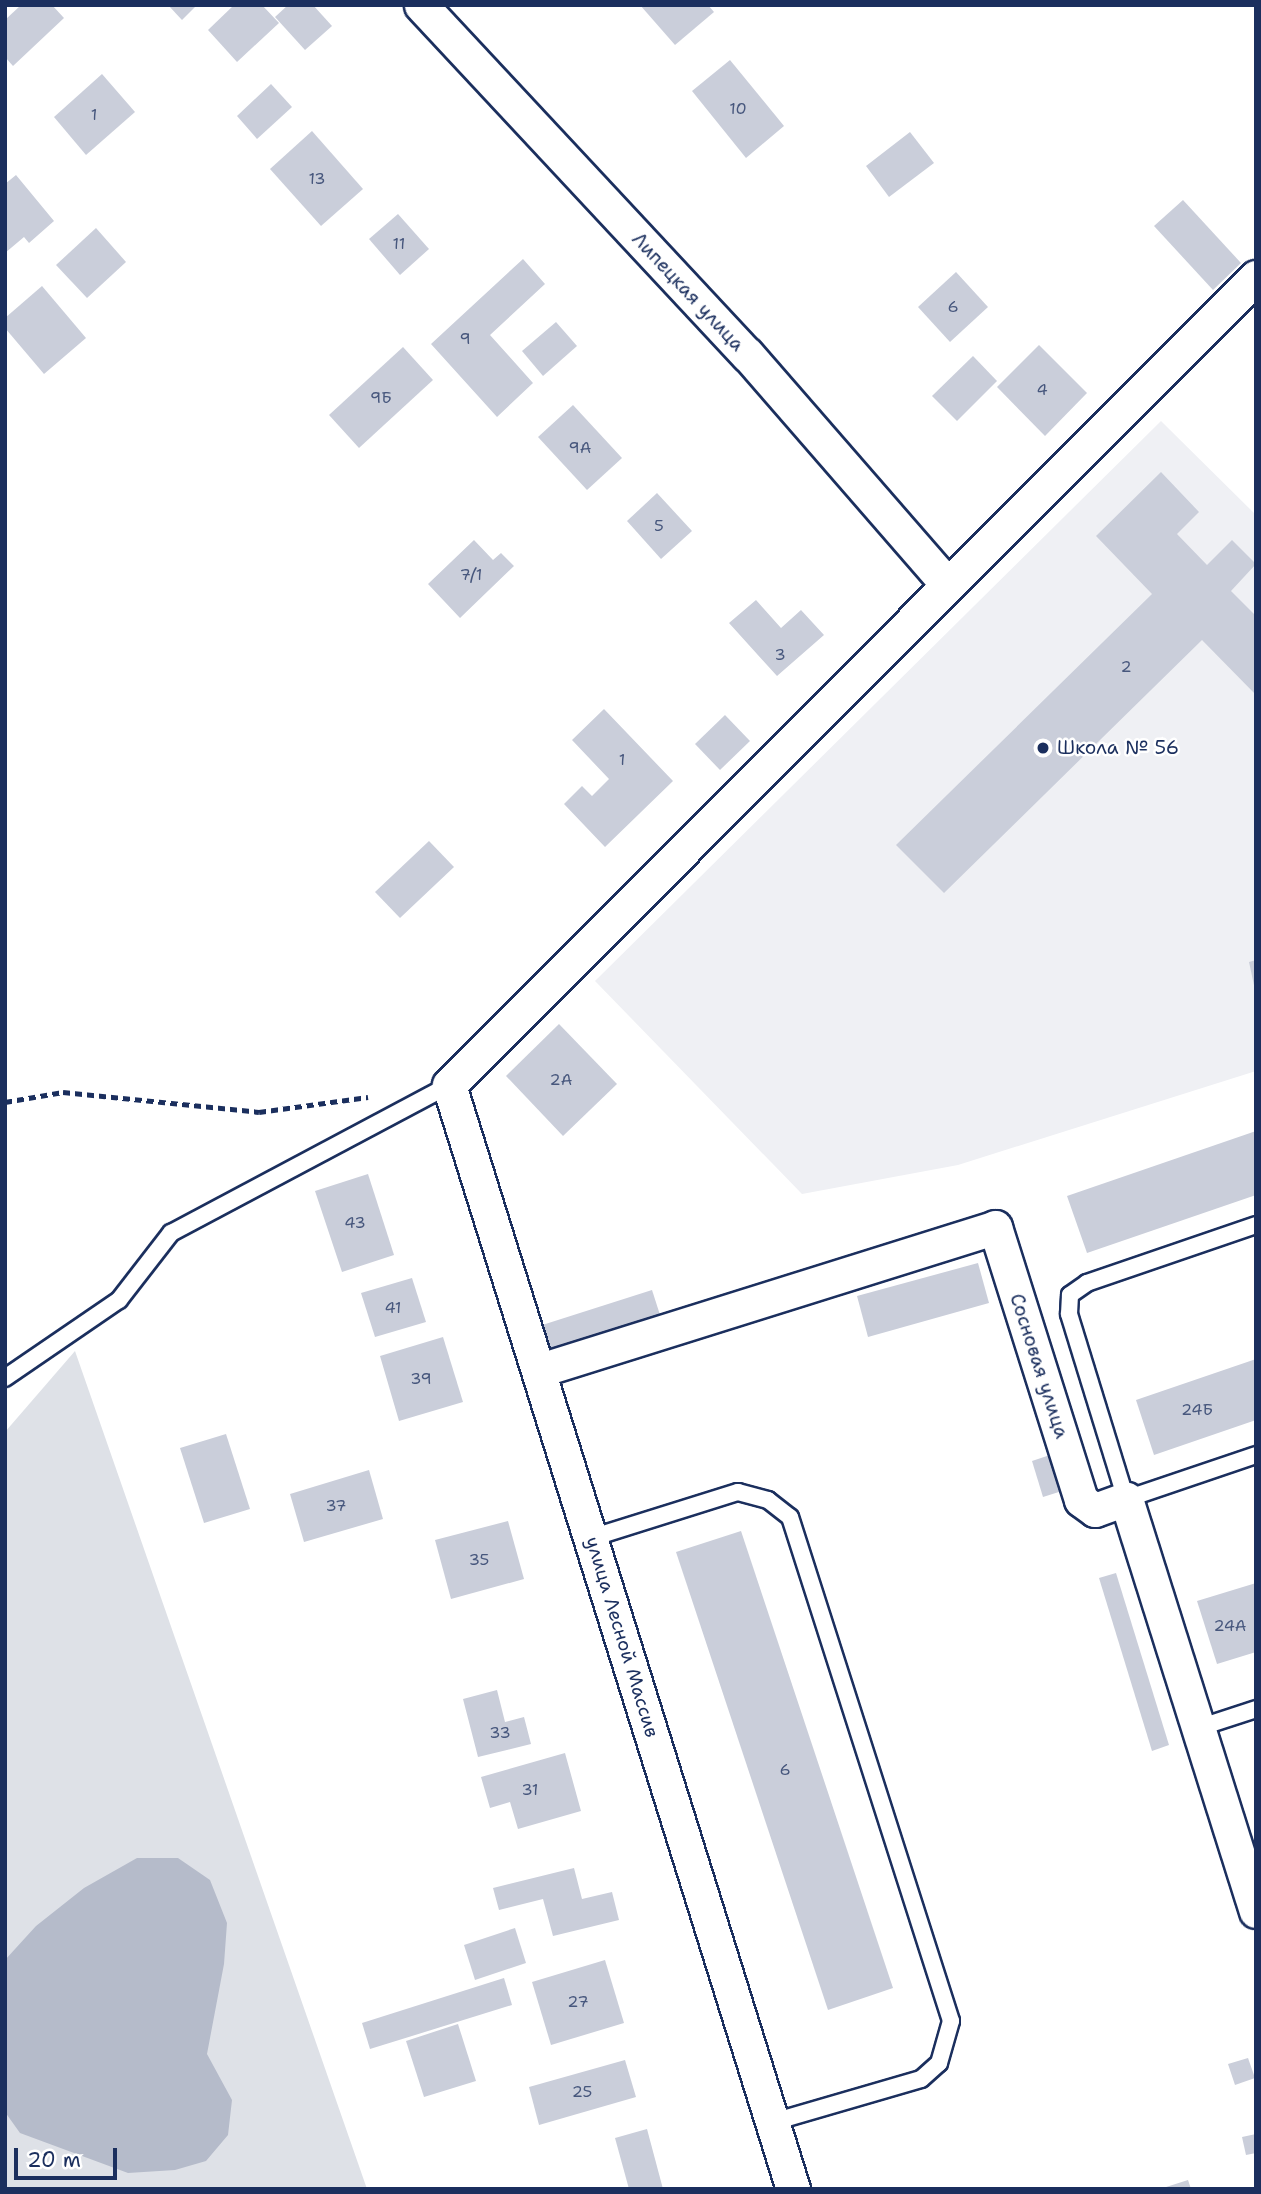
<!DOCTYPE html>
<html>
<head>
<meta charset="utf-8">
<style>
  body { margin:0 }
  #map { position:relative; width:1261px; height:2194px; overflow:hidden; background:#fff; font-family:"Shantell Sans",sans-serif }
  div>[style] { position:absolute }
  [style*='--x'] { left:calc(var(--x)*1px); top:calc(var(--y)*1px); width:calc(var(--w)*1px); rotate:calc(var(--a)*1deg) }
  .built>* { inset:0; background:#eff0f4 }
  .green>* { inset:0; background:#dee1e7 }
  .water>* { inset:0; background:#b5bbca }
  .building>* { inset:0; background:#caceda }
  .path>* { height:4.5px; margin-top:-2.25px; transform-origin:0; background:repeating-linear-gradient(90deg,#1b2f5e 0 7px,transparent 0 12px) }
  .roads { filter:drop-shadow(2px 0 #1b2f5e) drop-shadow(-2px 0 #1b2f5e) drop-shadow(0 2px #1b2f5e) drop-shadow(0 -2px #1b2f5e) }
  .service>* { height:16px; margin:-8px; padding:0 8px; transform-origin:8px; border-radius:8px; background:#fff }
  .minor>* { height:33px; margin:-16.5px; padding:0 16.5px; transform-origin:16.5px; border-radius:16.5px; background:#fff }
  .dots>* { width:19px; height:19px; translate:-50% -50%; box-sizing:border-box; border:4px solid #fff; border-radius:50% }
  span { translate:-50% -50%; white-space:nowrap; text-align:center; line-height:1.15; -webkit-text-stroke:5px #fff; paint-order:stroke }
  .number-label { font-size:16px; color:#47577d }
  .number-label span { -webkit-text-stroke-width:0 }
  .street-label { font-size:19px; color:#1b2f5e }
  .poi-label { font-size:19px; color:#1b2f5e }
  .left { translate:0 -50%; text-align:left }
  .frame { position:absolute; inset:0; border:7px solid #1b2f5e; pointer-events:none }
  .scale { position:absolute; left:14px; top:2148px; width:103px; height:32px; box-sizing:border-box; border:4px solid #1b2f5e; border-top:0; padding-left:9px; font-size:21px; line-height:24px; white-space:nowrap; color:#1b2f5e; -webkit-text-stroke:5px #fff; paint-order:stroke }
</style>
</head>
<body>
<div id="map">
  <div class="built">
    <div style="clip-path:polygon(1161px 421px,1256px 515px,1256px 1071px,958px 1165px,802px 1194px,595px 981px)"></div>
  </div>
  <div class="green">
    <div style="clip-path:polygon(75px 1351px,367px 2189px,5px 2189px,5px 1432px)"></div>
  </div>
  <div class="water">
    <div style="clip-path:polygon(137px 1858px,178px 1858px,210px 1880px,227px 1923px,224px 1964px,207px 2054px,232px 2100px,228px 2135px,206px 2161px,175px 2170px,128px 2173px,20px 2133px,5px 2112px,5px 1960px,36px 1926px,84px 1888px)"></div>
  </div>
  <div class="building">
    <div style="clip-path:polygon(21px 5px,52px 5px,64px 18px,13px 66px,5px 57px,5px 20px)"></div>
    <div style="clip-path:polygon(168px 5px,197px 5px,182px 20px)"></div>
    <div style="clip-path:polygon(234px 5px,262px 5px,279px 23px,237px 62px,208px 30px)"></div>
    <div style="clip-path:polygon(288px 5px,313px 5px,332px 26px,305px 50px,275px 17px)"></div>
    <div style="clip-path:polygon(640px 5px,708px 5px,714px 12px,675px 45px)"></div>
    <div style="clip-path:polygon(730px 60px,784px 126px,746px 158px,692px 91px)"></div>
    <div style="clip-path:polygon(102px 74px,135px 112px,86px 155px,54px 117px)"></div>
    <div style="clip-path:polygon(271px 84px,292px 107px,257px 139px,237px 116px)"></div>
    <div style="clip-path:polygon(312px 131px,363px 189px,321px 226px,270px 169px)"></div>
    <div style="clip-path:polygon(910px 132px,934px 163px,889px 197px,866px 166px)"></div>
    <div style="clip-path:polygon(16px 175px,54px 221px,29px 243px,24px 237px,5px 253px,5px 184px)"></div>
    <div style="clip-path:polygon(1183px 200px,1241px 263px,1213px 290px,1154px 226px)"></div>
    <div style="clip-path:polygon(398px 214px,429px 249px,400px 275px,369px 239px)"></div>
    <div style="clip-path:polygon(96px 228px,126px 262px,87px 298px,56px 265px)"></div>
    <div style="clip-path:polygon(523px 259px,545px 284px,490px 335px,533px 383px,497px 417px,431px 344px)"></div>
    <div style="clip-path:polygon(956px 272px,988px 307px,950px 342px,918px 307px)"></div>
    <div style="clip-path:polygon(42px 286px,86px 338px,44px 374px,5px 328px,5px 318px)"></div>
    <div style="clip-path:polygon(556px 322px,577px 346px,543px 376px,522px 351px)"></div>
    <div style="clip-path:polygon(1039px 345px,1087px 393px,1045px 436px,997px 387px)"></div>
    <div style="clip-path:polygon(403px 347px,433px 380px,359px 448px,329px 415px)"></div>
    <div style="clip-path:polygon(973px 356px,997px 381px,957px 421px,932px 396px)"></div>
    <div style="clip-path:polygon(573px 405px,622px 458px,587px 490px,538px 437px)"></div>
    <div style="clip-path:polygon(1161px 472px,1199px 512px,1177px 534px,1207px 565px,1232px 540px,1256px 564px,1231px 591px,1256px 616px,1256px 695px,1202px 640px,944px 893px,896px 845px,1152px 594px,1096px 536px)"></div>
    <div style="clip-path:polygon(657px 493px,692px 531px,661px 559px,627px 521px)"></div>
    <div style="clip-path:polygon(474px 540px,493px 560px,501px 553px,514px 566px,460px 618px,428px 584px)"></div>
    <div style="clip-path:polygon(756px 600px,781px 628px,801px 610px,824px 635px,777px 676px,729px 623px)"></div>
    <div style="clip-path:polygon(604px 709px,673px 781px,605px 847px,564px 804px,582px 786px,592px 796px,609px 779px,572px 740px)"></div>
    <div style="clip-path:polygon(725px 715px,750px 741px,720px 770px,695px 744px)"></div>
    <div style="clip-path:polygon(429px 841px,454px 867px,400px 918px,375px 892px)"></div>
    <div style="clip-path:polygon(1256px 960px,1256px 990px,1255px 990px,1249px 962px)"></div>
    <div style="clip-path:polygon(559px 1024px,617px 1084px,563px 1136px,506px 1076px)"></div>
    <div style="clip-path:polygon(1256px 1131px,1256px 1195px,1087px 1253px,1067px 1196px)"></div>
    <div style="clip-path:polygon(368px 1174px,394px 1255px,342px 1272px,315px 1191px)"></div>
    <div style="clip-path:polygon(978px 1263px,989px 1303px,868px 1337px,857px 1296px)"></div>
    <div style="clip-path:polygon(412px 1278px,426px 1322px,375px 1337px,361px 1293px)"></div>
    <div style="clip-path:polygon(652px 1290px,661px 1318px,545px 1355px,536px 1327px)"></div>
    <div style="clip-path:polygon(443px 1337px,463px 1402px,399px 1421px,380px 1356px)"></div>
    <div style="clip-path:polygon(1256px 1359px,1256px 1420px,1154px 1455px,1136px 1400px)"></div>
    <div style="clip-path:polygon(226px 1434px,250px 1509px,204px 1523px,180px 1448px)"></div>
    <div style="clip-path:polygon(1050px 1455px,1062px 1491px,1043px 1497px,1032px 1461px)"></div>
    <div style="clip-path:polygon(369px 1470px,383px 1519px,304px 1542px,290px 1494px)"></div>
    <div style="clip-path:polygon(508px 1521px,524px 1579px,451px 1599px,435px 1540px)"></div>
    <div style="clip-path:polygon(741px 1531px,893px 1988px,828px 2010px,676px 1552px)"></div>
    <div style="clip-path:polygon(1116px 1573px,1169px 1745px,1152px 1751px,1099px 1578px)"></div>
    <div style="clip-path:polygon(1256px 1583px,1256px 1652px,1217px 1664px,1197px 1601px)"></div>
    <div style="clip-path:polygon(497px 1690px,505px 1722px,524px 1717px,531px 1744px,478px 1757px,463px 1699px)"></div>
    <div style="clip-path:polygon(565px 1753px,581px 1811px,518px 1829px,510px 1802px,490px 1808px,481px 1777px)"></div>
    <div style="clip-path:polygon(574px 1868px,582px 1899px,612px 1892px,619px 1920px,553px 1936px,543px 1899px,499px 1910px,493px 1888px)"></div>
    <div style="clip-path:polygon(515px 1928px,526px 1963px,475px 1980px,464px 1945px)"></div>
    <div style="clip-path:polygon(605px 1960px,624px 2023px,551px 2045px,532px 1982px)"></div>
    <div style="clip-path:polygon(504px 1978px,512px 2005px,370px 2049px,362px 2023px)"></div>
    <div style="clip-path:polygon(458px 2024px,476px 2081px,424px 2097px,406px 2041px)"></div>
    <div style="clip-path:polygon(1248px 2058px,1255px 2078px,1235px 2085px,1228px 2064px)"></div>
    <div style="clip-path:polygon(625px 2060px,636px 2097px,539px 2125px,529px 2087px)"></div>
    <div style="clip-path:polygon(647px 2129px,663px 2189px,629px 2189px,615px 2138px)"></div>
    <div style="clip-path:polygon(1256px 2134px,1256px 2153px,1246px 2155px,1242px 2137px)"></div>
    <div style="clip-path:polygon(1188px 2180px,1191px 2189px,1163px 2189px,1163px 2188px)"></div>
  </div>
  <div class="path">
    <div style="--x:5;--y:1102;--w:59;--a:-9.8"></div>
    <div style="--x:63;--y:1092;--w:197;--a:5.8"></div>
    <div style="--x:259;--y:1112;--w:110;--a:-7.8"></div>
  </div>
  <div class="roads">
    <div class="service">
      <div style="--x:1256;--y:1225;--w:179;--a:161.1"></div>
      <div style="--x:1087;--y:1283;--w:21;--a:145"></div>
      <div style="--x:1070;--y:1295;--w:19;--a:93"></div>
      <div style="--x:1069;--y:1314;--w:194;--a:72.9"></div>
      <div style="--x:1126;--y:1499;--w:137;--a:-18.7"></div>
      <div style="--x:5;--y:1378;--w:138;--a:-34.4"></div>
      <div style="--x:119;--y:1300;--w:85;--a:-52.2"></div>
      <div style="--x:171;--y:1233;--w:315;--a:-28"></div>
      <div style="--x:591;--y:1538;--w:154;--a:-17.4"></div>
      <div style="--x:738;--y:1492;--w:31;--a:15"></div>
      <div style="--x:768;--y:1500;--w:28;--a:38"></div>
      <div style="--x:790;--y:1517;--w:529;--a:72.28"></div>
      <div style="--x:951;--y:2021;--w:44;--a:105.9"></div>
      <div style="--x:939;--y:2063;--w:24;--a:138"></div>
      <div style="--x:921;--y:2079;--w:154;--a:163.8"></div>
      <div style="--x:1198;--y:1728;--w:61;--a:-18.1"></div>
    </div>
    <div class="minor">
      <div style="--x:421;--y:5;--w:478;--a:47"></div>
      <div style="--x:747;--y:354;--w:306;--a:49"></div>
      <div style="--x:540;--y:1370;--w:477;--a:-17.4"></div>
      <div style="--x:995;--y:1227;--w:286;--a:72.5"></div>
      <div style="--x:1081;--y:1500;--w:17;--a:36"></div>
      <div style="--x:1095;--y:1510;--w:33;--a:-20"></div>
      <div style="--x:1126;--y:1499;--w:432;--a:72.5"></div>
      <div style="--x:793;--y:2189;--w:1156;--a:-107.31"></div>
      <div style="--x:449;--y:1085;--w:1142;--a:-45.04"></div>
    </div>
  </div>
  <div class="dots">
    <div style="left:1043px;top:748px;background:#1b2f5e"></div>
  </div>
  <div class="number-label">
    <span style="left:738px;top:109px">10</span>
    <span style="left:94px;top:115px">1</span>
    <span style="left:317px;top:179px">13</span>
    <span style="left:399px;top:244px">11</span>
    <span style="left:953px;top:307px">6</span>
    <span style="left:465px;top:339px">9</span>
    <span style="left:1042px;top:390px">4</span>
    <span style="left:381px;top:398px">9Б</span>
    <span style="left:580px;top:448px">9А</span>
    <span style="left:659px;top:526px">5</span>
    <span style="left:471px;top:575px">7/1</span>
    <span style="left:780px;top:655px">3</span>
    <span style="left:1126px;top:667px">2</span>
    <span style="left:622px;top:760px">1</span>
    <span style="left:561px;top:1080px">2А</span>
    <span style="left:355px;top:1223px">43</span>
    <span style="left:393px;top:1308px">41</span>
    <span style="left:421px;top:1379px">39</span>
    <span style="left:1197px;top:1410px">24Б</span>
    <span style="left:336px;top:1506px">37</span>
    <span style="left:479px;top:1560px">35</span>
    <span style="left:1230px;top:1626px">24А</span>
    <span style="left:500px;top:1733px">33</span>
    <span style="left:785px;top:1770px">6</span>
    <span style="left:530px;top:1790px">31</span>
    <span style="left:578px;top:2002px">27</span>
    <span style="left:582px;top:2092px">25</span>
  </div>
  <div class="street-label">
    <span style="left:688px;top:292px;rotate:47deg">Липецкая улица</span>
    <span style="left:1039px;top:1366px;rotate:72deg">Сосновая улица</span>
    <span style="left:622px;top:1637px;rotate:73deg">улица Лесной Массив</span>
  </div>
  <div class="poi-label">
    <span class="left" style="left:1057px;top:748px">Школа № 56</span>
  </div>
  <div class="frame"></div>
  <div class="scale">20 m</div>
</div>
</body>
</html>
